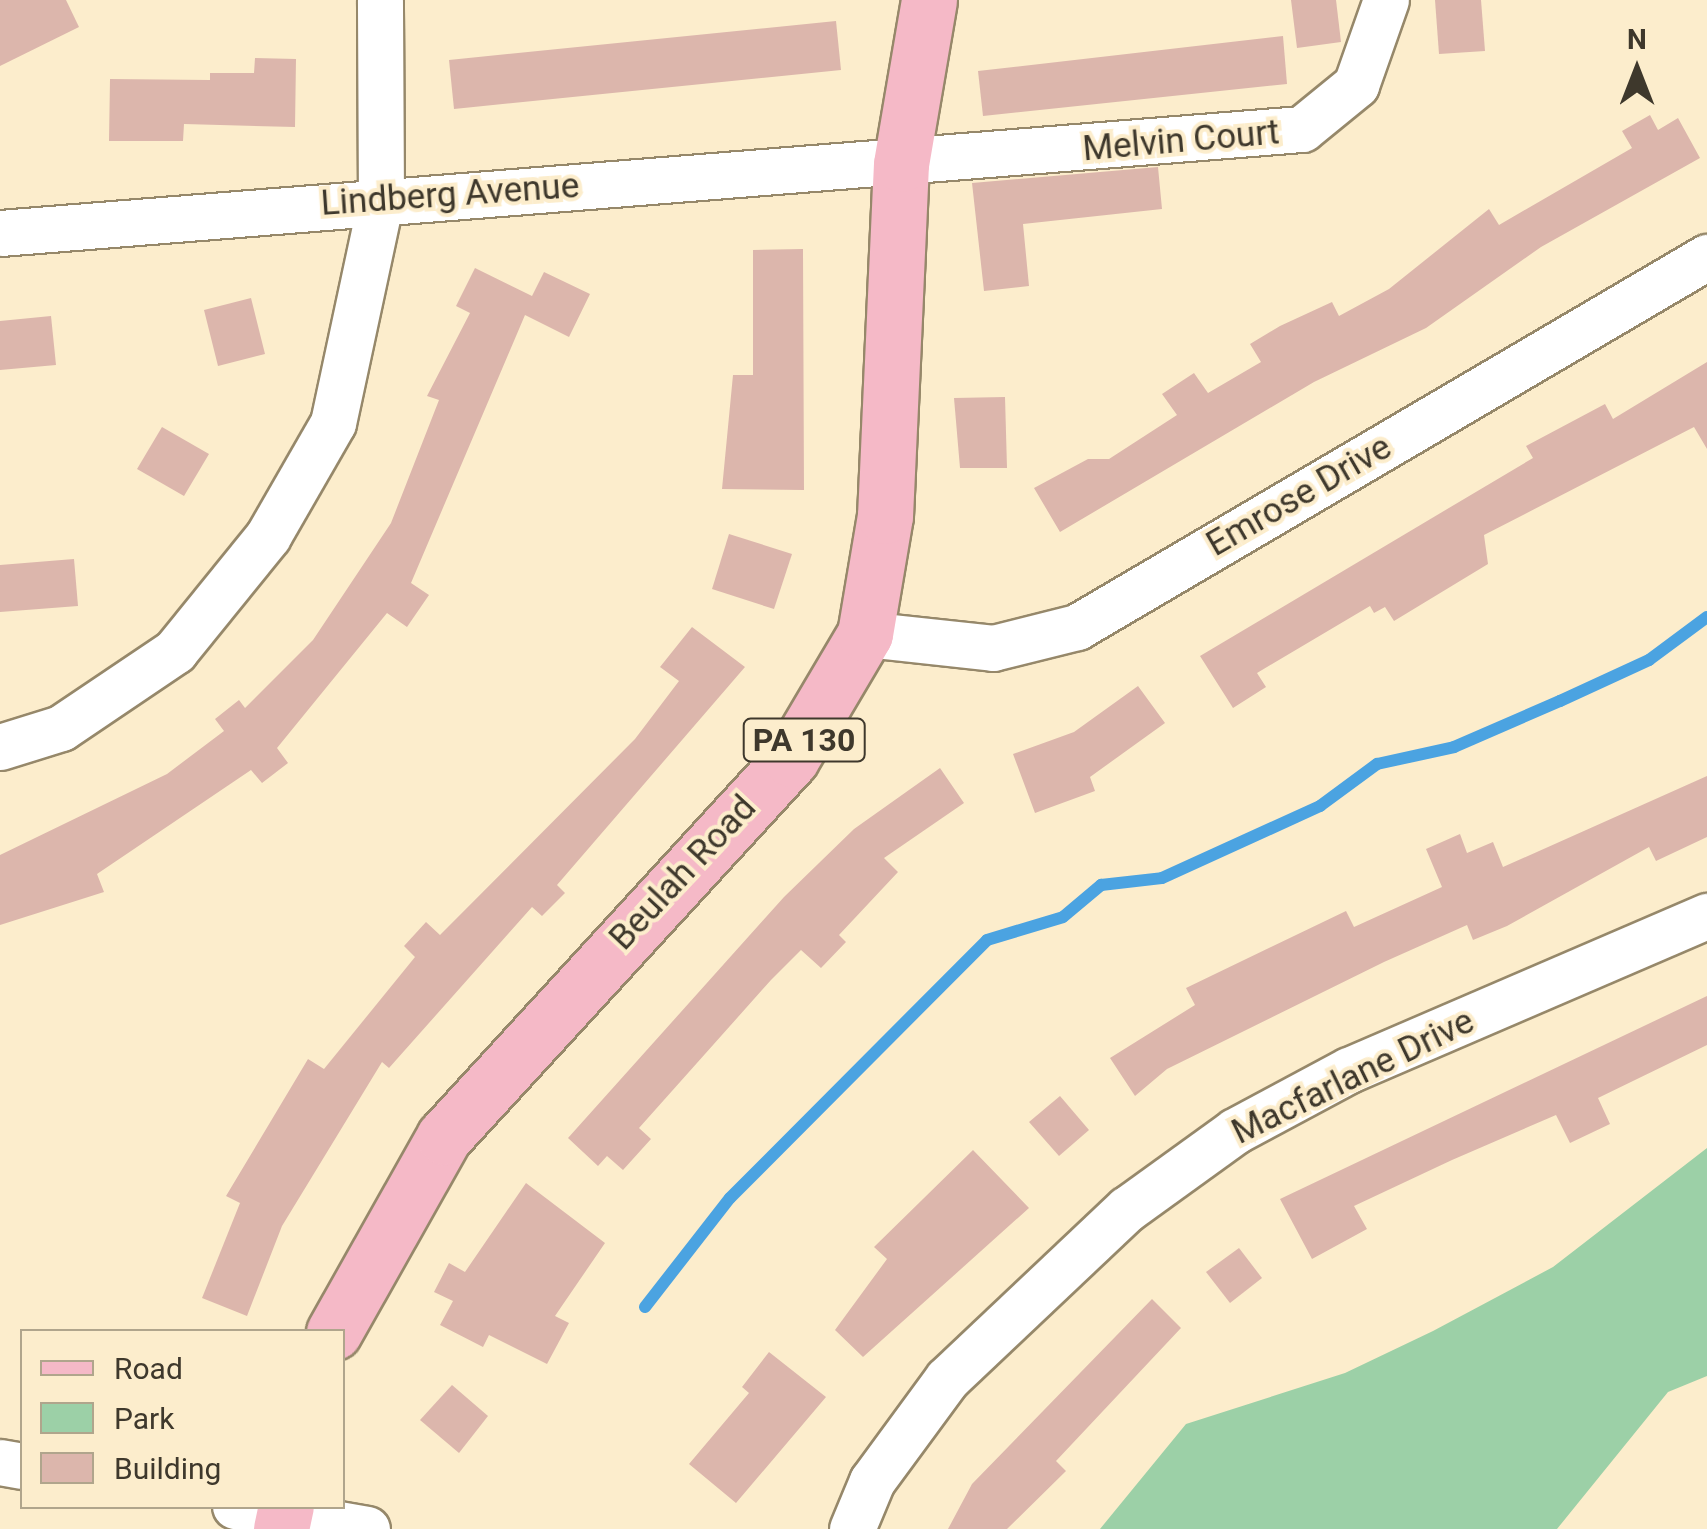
<!DOCTYPE html>
<html>
<head>
<meta charset="utf-8">
<style>
  body { margin:0 }
  #map { position:relative; width:1707px; height:1529px; overflow:hidden; background:#fcedcc; font-family:Roboto,sans-serif }
  div>[style] { position:absolute }
  [style*='--x'] { left:calc(var(--x)*1px); top:calc(var(--y)*1px); width:calc(var(--w)*1px); rotate:calc(var(--a)*1deg) }
  .green>* { inset:0; background:#9cd0a7 }
  .stream>* { height:12px; margin:-6px; padding:0 6px; transform-origin:6px; border-radius:6px; background:#4ba3e1 }
  .building>* { inset:0; background:#dcb6ac }
  .roads { filter:drop-shadow(2px 0 #96886a) drop-shadow(-2px 0 #96886a) drop-shadow(0 2px #96886a) drop-shadow(0 -2px #96886a) }
  .minor>* { height:45px; margin:-22.5px; padding:0 22.5px; transform-origin:22.5px; border-radius:22.5px; background:#fff }
  .primary>* { height:55px; margin:-27.5px; padding:0 27.5px; transform-origin:27.5px; border-radius:27.5px; background:#f5b9c7 }
  span { translate:-50% -50%; white-space:nowrap; text-align:center; line-height:1.15; -webkit-text-stroke:8px #fcedcc; paint-order:stroke }
  .shield-label span { padding:2px 8px; background:#fcedcc; border:2px solid; border-radius:8px; -webkit-text-stroke-width:0 }
  .shield-label { font-size:32px; color:#3e382c; font-weight:700 }
  .street-label { font-size:35px; color:#3e382c }
  .legend { position:absolute; left:20px; top:1329px; width:325px; height:180px; box-sizing:border-box; background:#fcedcc; border:2px solid #b0a58c; margin:0; padding:12px 18px; list-style:none; font-size:30px; color:#3e382c }
  .legend li { display:flex; align-items:center; gap:20px; height:50px }
  .legend b { width:50px; border:2px solid #b0a58c }
  .north { position:absolute; left:1587px; top:20px; width:100px; height:100px; -webkit-text-stroke:8px #fcedcc; paint-order:stroke; rotate:0deg; font-size:28px; font-weight:700; line-height:40px; text-align:center; color:#3e382c }
  .north::after { content:''; display:block; margin:auto; width:35px; height:45px; background:#3e382c; clip-path:polygon(50% 0,100% 100%,50% 72%,0 100%) }
</style>
</head>
<body>
<div id="map">
  <div class="green">
    <div style="clip-path:polygon(1707px 1148px,1707px 1376px,1668px 1392px,1557px 1529px,1100px 1529px,1186px 1424px,1345px 1373px,1433px 1331px,1553px 1267px)"></div>
  </div>
  <div class="stream">
    <div style="--x:645;--y:1307;--w:138;--a:-52.1"></div>
    <div style="--x:730;--y:1198;--w:364;--a:-45.1"></div>
    <div style="--x:987;--y:940;--w:79;--a:-16.8"></div>
    <div style="--x:1063;--y:917;--w:50;--a:-40.1"></div>
    <div style="--x:1101;--y:885;--w:61;--a:-6.5"></div>
    <div style="--x:1162;--y:878;--w:174;--a:-24.5"></div>
    <div style="--x:1320;--y:806;--w:71;--a:-36.4"></div>
    <div style="--x:1377;--y:764;--w:79;--a:-12.4"></div>
    <div style="--x:1454;--y:747;--w:116;--a:-23.5"></div>
    <div style="--x:1560;--y:701;--w:98;--a:-24.7"></div>
    <div style="--x:1649;--y:660;--w:72;--a:-36.6"></div>
  </div>
  <div class="building">
    <div style="clip-path:polygon(0 0,66px 0,79px 27px,0 66px)"></div>
    <div style="clip-path:polygon(1291px 0,1336px 0,1341px 42px,1297px 48px)"></div>
    <div style="clip-path:polygon(1435px 0,1481px 0,1485px 51px,1439px 54px)"></div>
    <div style="clip-path:polygon(836px 21px,841px 70px,454px 109px,449px 60px)"></div>
    <div style="clip-path:polygon(1283px 36px,1287px 84px,983px 116px,978px 71px)"></div>
    <div style="clip-path:polygon(255px 58px,296px 59px,295px 127px,184px 124px,183px 141px,109px 141px,110px 79px,210px 80px,210px 73px,254px 73px)"></div>
    <div style="clip-path:polygon(1650px 115px,1658px 130px,1678px 118px,1700px 158px,1541px 247px,1426px 328px,1314px 382px,1060px 532px,1034px 488px,1088px 459px,1109px 459px,1177px 415px,1162px 394px,1194px 373px,1208px 393px,1261px 362px,1250px 344px,1280px 326px,1332px 302px,1339px 316px,1389px 289px,1489px 209px,1499px 225px,1632px 148px,1622px 131px)"></div>
    <div style="clip-path:polygon(1158px 167px,1162px 209px,1023px 224px,1029px 286px,984px 291px,972px 183px)"></div>
    <div style="clip-path:polygon(803px 249px,804px 490px,722px 489px,733px 375px,753px 375px,753px 250px)"></div>
    <div style="clip-path:polygon(475px 268px,532px 296px,544px 272px,590px 294px,569px 337px,525px 315px,411px 583px,429px 595px,407px 627px,387px 613px,277px 748px,288px 763px,262px 783px,251px 770px,97px 874px,104px 892px,0 925px,0 855px,167px 774px,224px 731px,215px 719px,239px 700px,245px 708px,313px 640px,391px 523px,439px 400px,427px 396px,470px 313px,456px 306px)"></div>
    <div style="clip-path:polygon(251px 298px,265px 354px,218px 366px,204px 310px)"></div>
    <div style="clip-path:polygon(51px 316px,56px 365px,0 370px,0 321px)"></div>
    <div style="clip-path:polygon(1707px 362px,1707px 449px,1694px 427px,1484px 535px,1488px 564px,1394px 621px,1385px 607px,1374px 613px,1370px 606px,1257px 673px,1266px 687px,1233px 708px,1200px 656px,1533px 458px,1526px 446px,1605px 404px,1613px 419px)"></div>
    <div style="clip-path:polygon(1005px 397px,1007px 468px,960px 468px,954px 398px)"></div>
    <div style="clip-path:polygon(162px 427px,209px 454px,184px 496px,137px 469px)"></div>
    <div style="clip-path:polygon(729px 534px,792px 554px,774px 609px,712px 589px)"></div>
    <div style="clip-path:polygon(74px 559px,78px 606px,0 612px,0 565px)"></div>
    <div style="clip-path:polygon(692px 627px,745px 667px,557px 885px,565px 893px,542px 916px,532px 907px,389px 1068px,382px 1062px,282px 1226px,247px 1316px,202px 1298px,240px 1203px,226px 1196px,308px 1059px,324px 1069px,415px 957px,404px 946px,426px 922px,440px 935px,635px 739px,679px 681px,660px 667px)"></div>
    <div style="clip-path:polygon(1138px 686px,1165px 723px,1090px 777px,1095px 791px,1035px 813px,1013px 754px,1074px 732px)"></div>
    <div style="clip-path:polygon(940px 768px,964px 803px,884px 858px,898px 872px,839px 935px,846px 942px,821px 968px,801px 950px,771px 980px,639px 1128px,651px 1139px,623px 1170px,607px 1156px,598px 1166px,568px 1138px,784px 897px,854px 829px)"></div>
    <div style="clip-path:polygon(1707px 776px,1707px 837px,1656px 861px,1649px 847px,1507px 926px,1473px 940px,1467px 925px,1384px 962px,1167px 1069px,1135px 1096px,1110px 1058px,1195px 1005px,1186px 988px,1346px 911px,1354px 927px,1442px 887px,1426px 849px,1460px 834px,1467px 853px,1493px 842px,1503px 867px)"></div>
    <div style="clip-path:polygon(1707px 996px,1707px 1045px,1598px 1098px,1610px 1124px,1570px 1143px,1556px 1115px,1452px 1160px,1354px 1206px,1367px 1229px,1312px 1259px,1280px 1199px)"></div>
    <div style="clip-path:polygon(1060px 1096px,1089px 1130px,1059px 1156px,1029px 1122px)"></div>
    <div style="clip-path:polygon(973px 1150px,1029px 1208px,863px 1357px,835px 1330px,887px 1259px,874px 1247px)"></div>
    <div style="clip-path:polygon(526px 1183px,605px 1243px,555px 1316px,569px 1323px,547px 1364px,489px 1335px,483px 1347px,440px 1325px,453px 1301px,434px 1292px,449px 1263px,465px 1272px)"></div>
    <div style="clip-path:polygon(1239px 1248px,1262px 1278px,1230px 1303px,1206px 1272px)"></div>
    <div style="clip-path:polygon(1152px 1299px,1181px 1328px,1056px 1461px,1066px 1471px,1007px 1529px,948px 1529px,972px 1484px)"></div>
    <div style="clip-path:polygon(769px 1352px,826px 1397px,736px 1503px,689px 1464px,749px 1393px,742px 1387px)"></div>
    <div style="clip-path:polygon(452px 1385px,488px 1416px,459px 1453px,420px 1420px)"></div>
  </div>
  <div class="roads">
    <div class="minor">
      <div style="--x:0;--y:233;--w:1306;--a:-4.57"></div>
      <div style="--x:1302;--y:129;--w:70;--a:-39.2"></div>
      <div style="--x:1356;--y:85;--w:90;--a:-70.6"></div>
      <div style="--x:865;--y:634;--w:129;--a:6.2"></div>
      <div style="--x:993;--y:648;--w:87;--a:-14"></div>
      <div style="--x:1077;--y:627;--w:731;--a:-30.43"></div>
      <div style="--x:0;--y:747;--w:64;--a:-17.3"></div>
      <div style="--x:61;--y:728;--w:138;--a:-34"></div>
      <div style="--x:175;--y:651;--w:148;--a:-51"></div>
      <div style="--x:268;--y:536;--w:130;--a:-60.1"></div>
      <div style="--x:333;--y:423;--w:229;--a:-77.9"></div>
      <div style="--x:381;--y:199;--w:199;--a:-90.3"></div>
      <div style="--x:0;--y:1462;--w:22;--a:10"></div>
      <div style="--x:235;--y:1506;--w:134;--a:9.9"></div>
      <div style="--x:852;--y:1529;--w:52;--a:-67.4"></div>
      <div style="--x:872;--y:1481;--w:127;--a:-53.7"></div>
      <div style="--x:947;--y:1379;--w:248;--a:-43.4"></div>
      <div style="--x:1127;--y:1209;--w:133;--a:-35.8"></div>
      <div style="--x:1235;--y:1131;--w:129;--a:-28.2"></div>
      <div style="--x:1349;--y:1070;--w:390;--a:-23.3"></div>
    </div>
    <div class="primary">
      <div style="--x:334;--y:1332;--w:224;--a:-60.6"></div>
      <div style="--x:444;--y:1137;--w:513;--a:-47.45"></div>
      <div style="--x:791;--y:759;--w:145;--a:-59.4"></div>
      <div style="--x:865;--y:634;--w:120;--a:-80.4"></div>
      <div style="--x:885;--y:516;--w:352;--a:-87.4"></div>
      <div style="--x:901;--y:164;--w:166;--a:-80.3"></div>
      <div style="--x:281;--y:1529;--w:24;--a:-78"></div>
    </div>
  </div>
  <div class="shield-label">
    <span style="left:804px;top:740px">PA 130</span>
  </div>
  <div class="street-label">
    <span style="left:1181px;top:141px;rotate:-5deg">Melvin Court</span>
    <span style="left:450px;top:195px;rotate:-4deg">Lindberg Avenue</span>
    <span style="left:1299px;top:496px;rotate:-30deg">Emrose Drive</span>
    <span style="left:683px;top:873px;rotate:-47deg">Beulah Road</span>
    <span style="left:1353px;top:1077px;rotate:-26deg">Macfarlane Drive</span>
  </div>
  <ul class="legend">
  <li><b style="height:12px;background:#f5b9c7"></b>Road</li>
  <li><b style="height:28px;background:#9cd0a7"></b>Park</li>
  <li><b style="height:28px;background:#dcb6ac"></b>Building</li>
  </ul>
  <div class="north">N</div>
</div>
</body>
</html>
